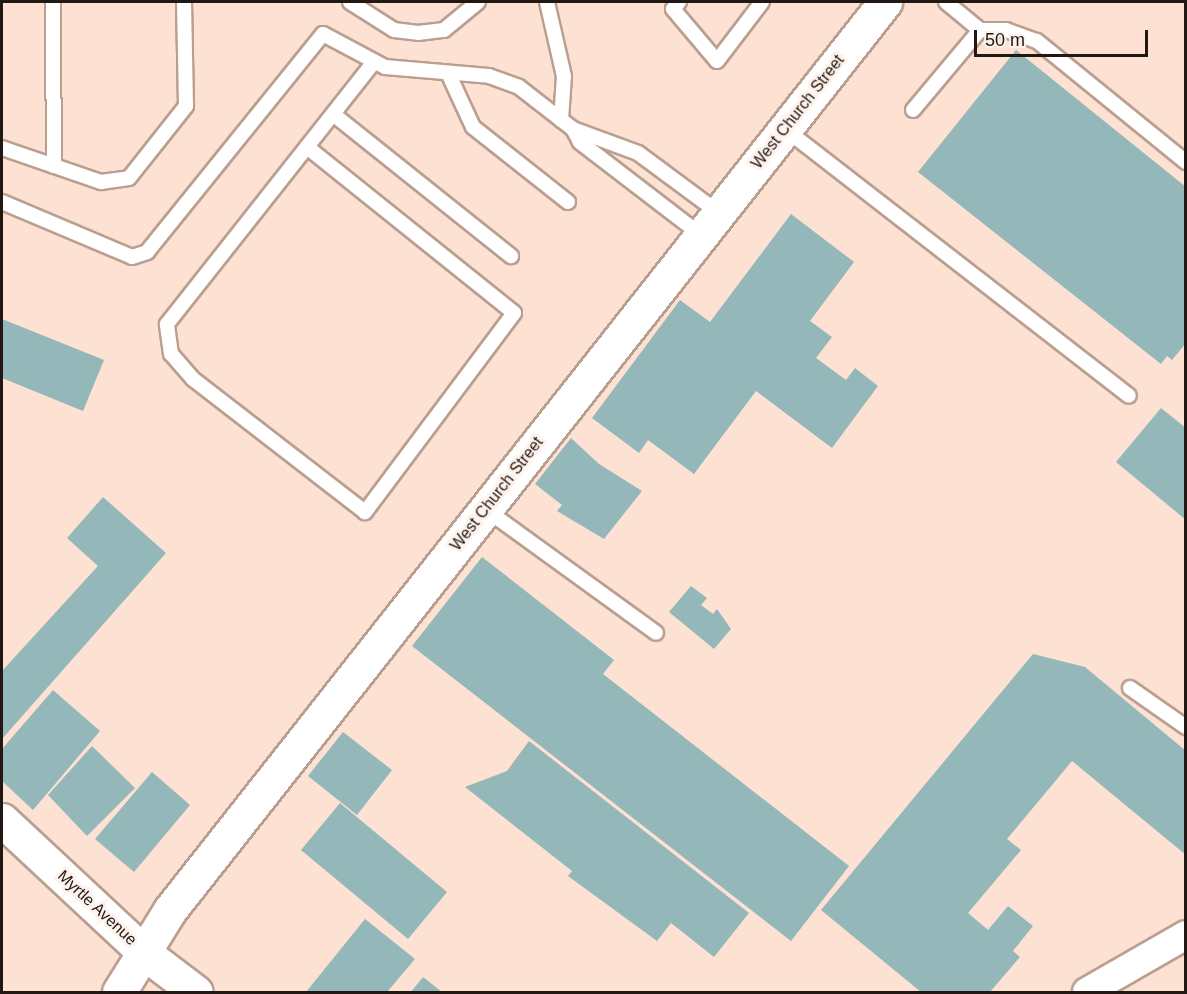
<!DOCTYPE html>
<html>
<head>
<meta charset="utf-8">
<style>
  body { margin:0 }
  #map { position:relative; width:1187px; height:994px; overflow:hidden; background:#fde1d2; font-family:Arial,sans-serif }
  div>[style] { position:absolute }
  [style*='--x'] { left:calc(var(--x)*1px); top:calc(var(--y)*1px); width:calc(var(--w)*1px); rotate:calc(var(--a)*1deg) }
  .building>* { inset:0; background:#94b7b9 }
  .roads { filter:drop-shadow(2px 0 #ba9f91) drop-shadow(-2px 0 #ba9f91) drop-shadow(0 2px #ba9f91) drop-shadow(0 -2px #ba9f91) }
  .service>* { height:14px; margin:-7px; padding:0 7px; transform-origin:7px; border-radius:7px; background:#fff }
  .minor>* { height:28px; margin:-14px; padding:0 14px; transform-origin:14px; border-radius:14px; background:#fff }
  .tertiary>* { height:33px; margin:-16.5px; padding:0 16.5px; transform-origin:16.5px; border-radius:16.5px; background:#fff }
  .secondary>* { height:33px; margin:-16.5px; padding:0 16.5px; transform-origin:16.5px; border-radius:16.5px; background:#fff }
  span { translate:-50% -50%; white-space:nowrap; text-align:center; line-height:1.15; -webkit-text-stroke:6px #fef2ec; paint-order:stroke }
  .street-label { font-size:16px; color:#221813 }
  .frame { position:absolute; inset:0; border:3px solid #221813; pointer-events:none }
  .scale { position:absolute; left:974px; top:30px; width:174px; height:27px; box-sizing:border-box; border:3px solid #221813; border-top:0; padding-left:8px; font-size:18px; line-height:21px; white-space:nowrap; color:#221813; -webkit-text-stroke:4px #fef2ec; paint-order:stroke }
</style>
</head>
<body>
<div id="map">
  <div class="building">
    <div style="clip-path:polygon(1016px 50px,1186px 187px,1186px 343px,1172px 360px,1167px 356px,1161px 364px,918px 172px)"></div>
    <div style="clip-path:polygon(791px 214px,854px 262px,810px 321px,832px 337px,816px 358px,846px 380px,855px 368px,878px 386px,832px 448px,756px 391px,694px 474px,648px 440px,639px 453px,592px 418px,680px 300px,710px 322px)"></div>
    <div style="clip-path:polygon(2px 319px,104px 360px,83px 411px,2px 378px)"></div>
    <div style="clip-path:polygon(1161px 408px,1186px 428px,1186px 520px,1116px 462px)"></div>
    <div style="clip-path:polygon(571px 438px,599px 464px,642px 491px,604px 539px,557px 511px,562px 505px,535px 484px)"></div>
    <div style="clip-path:polygon(103px 497px,166px 553px,2px 739px,2px 671px,98px 566px,67px 538px)"></div>
    <div style="clip-path:polygon(482px 557px,614px 660px,603px 674px,849px 866px,791px 941px,412px 646px)"></div>
    <div style="clip-path:polygon(691px 586px,707px 598px,701px 605px,713px 614px,717px 609px,731px 629px,714px 649px,669px 612px)"></div>
    <div style="clip-path:polygon(1033px 654px,1085px 667px,1186px 751px,1186px 855px,1072px 761px,1007px 839px,1021px 850px,968px 913px,988px 930px,1008px 906px,1033px 926px,1013px 951px,1020px 957px,990px 992px,921px 992px,821px 910px)"></div>
    <div style="clip-path:polygon(53px 690px,100px 731px,33px 810px,2px 781px,2px 749px)"></div>
    <div style="clip-path:polygon(343px 732px,392px 770px,357px 815px,308px 776px)"></div>
    <div style="clip-path:polygon(529px 741px,749px 913px,714px 957px,671px 923px,657px 941px,568px 876px,572px 871px,465px 787px,507px 771px)"></div>
    <div style="clip-path:polygon(92px 746px,135px 788px,87px 836px,48px 795px)"></div>
    <div style="clip-path:polygon(152px 772px,190px 805px,134px 872px,95px 839px)"></div>
    <div style="clip-path:polygon(340px 803px,447px 892px,408px 939px,301px 850px)"></div>
    <div style="clip-path:polygon(365px 919px,415px 959px,387px 992px,306px 992px)"></div>
    <div style="clip-path:polygon(423px 977px,442px 992px,411px 992px)"></div>
  </div>
  <div class="roads">
    <div class="service">
      <div style="--x:53;--y:2;--w:164;--a:89.7"></div>
      <div style="--x:350;--y:2;--w:52;--a:32.5"></div>
      <div style="--x:394;--y:30;--w:24;--a:7"></div>
      <div style="--x:418;--y:33;--w:26;--a:-7"></div>
      <div style="--x:444;--y:30;--w:44;--a:-39.5"></div>
      <div style="--x:547;--y:2;--w:76;--a:77.1"></div>
      <div style="--x:564;--y:76;--w:44;--a:93.9"></div>
      <div style="--x:679;--y:2;--w:9;--a:131"></div>
      <div style="--x:673;--y:9;--w:68;--a:49.8"></div>
      <div style="--x:717;--y:61;--w:74;--a:-52.7"></div>
      <div style="--x:946;--y:2;--w:44;--a:39.5"></div>
      <div style="--x:980;--y:30;--w:26;--a:0"></div>
      <div style="--x:1006;--y:30;--w:33;--a:20"></div>
      <div style="--x:1037;--y:41;--w:192;--a:39.1"></div>
      <div style="--x:449;--y:75;--w:57;--a:65.2"></div>
      <div style="--x:473;--y:127;--w:121;--a:38.3"></div>
      <div style="--x:913;--y:110;--w:104;--a:-50.1"></div>
      <div style="--x:333;--y:114;--w:228;--a:38.6"></div>
      <div style="--x:785;--y:129;--w:435;--a:37.8"></div>
      <div style="--x:307;--y:147;--w:265;--a:38.7"></div>
      <div style="--x:514;--y:313;--w:249;--a:126.8"></div>
      <div style="--x:365;--y:512;--w:217;--a:-142.3"></div>
      <div style="--x:193;--y:379;--w:33;--a:-131"></div>
      <div style="--x:171;--y:354;--w:30;--a:-98"></div>
      <div style="--x:167;--y:324;--w:334;--a:-51.7"></div>
      <div style="--x:2;--y:148;--w:105;--a:19"></div>
      <div style="--x:101;--y:182;--w:28;--a:-8"></div>
      <div style="--x:129;--y:178;--w:92;--a:-51.6"></div>
      <div style="--x:186;--y:106;--w:104;--a:-91.1"></div>
      <div style="--x:2;--y:202;--w:141;--a:22.9"></div>
      <div style="--x:132;--y:257;--w:16;--a:-18"></div>
      <div style="--x:147;--y:252;--w:280;--a:-51.1"></div>
      <div style="--x:323;--y:34;--w:70;--a:28"></div>
      <div style="--x:385;--y:67;--w:104;--a:4.9"></div>
      <div style="--x:489;--y:76;--w:32;--a:20"></div>
      <div style="--x:519;--y:87;--w:68;--a:37.9"></div>
      <div style="--x:701;--y:235;--w:153;--a:-142.5"></div>
      <div style="--x:580;--y:142;--w:15;--a:-118"></div>
      <div style="--x:573;--y:129;--w:69;--a:20.3"></div>
      <div style="--x:638;--y:153;--w:101;--a:36.5"></div>
      <div style="--x:485;--y:509;--w:211;--a:35.9"></div>
      <div style="--x:1130;--y:688;--w:68;--a:34.9"></div>
    </div>
    <div class="minor">
      <div style="--x:1087;--y:992;--w:114;--a:-29.9"></div>
    </div>
    <div class="tertiary">
      <div style="--x:119;--y:992;--w:97;--a:-58.1"></div>
      <div style="--x:170;--y:910;--w:1156;--a:-51.78"></div>
    </div>
    <div class="secondary">
      <div style="--x:2;--y:820;--w:198;--a:43"></div>
      <div style="--x:147;--y:955;--w:61;--a:37.1"></div>
    </div>
  </div>
  <div class="street-label">
    <span style="left:798px;top:112px;rotate:-52deg">West Church Street</span>
    <span style="left:497px;top:494px;rotate:-52deg">West Church Street</span>
    <span style="left:97px;top:908px;rotate:43deg">Myrtle Avenue</span>
  </div>
  <div class="frame"></div>
  <div class="scale">50 m</div>
</div>
</body>
</html>
